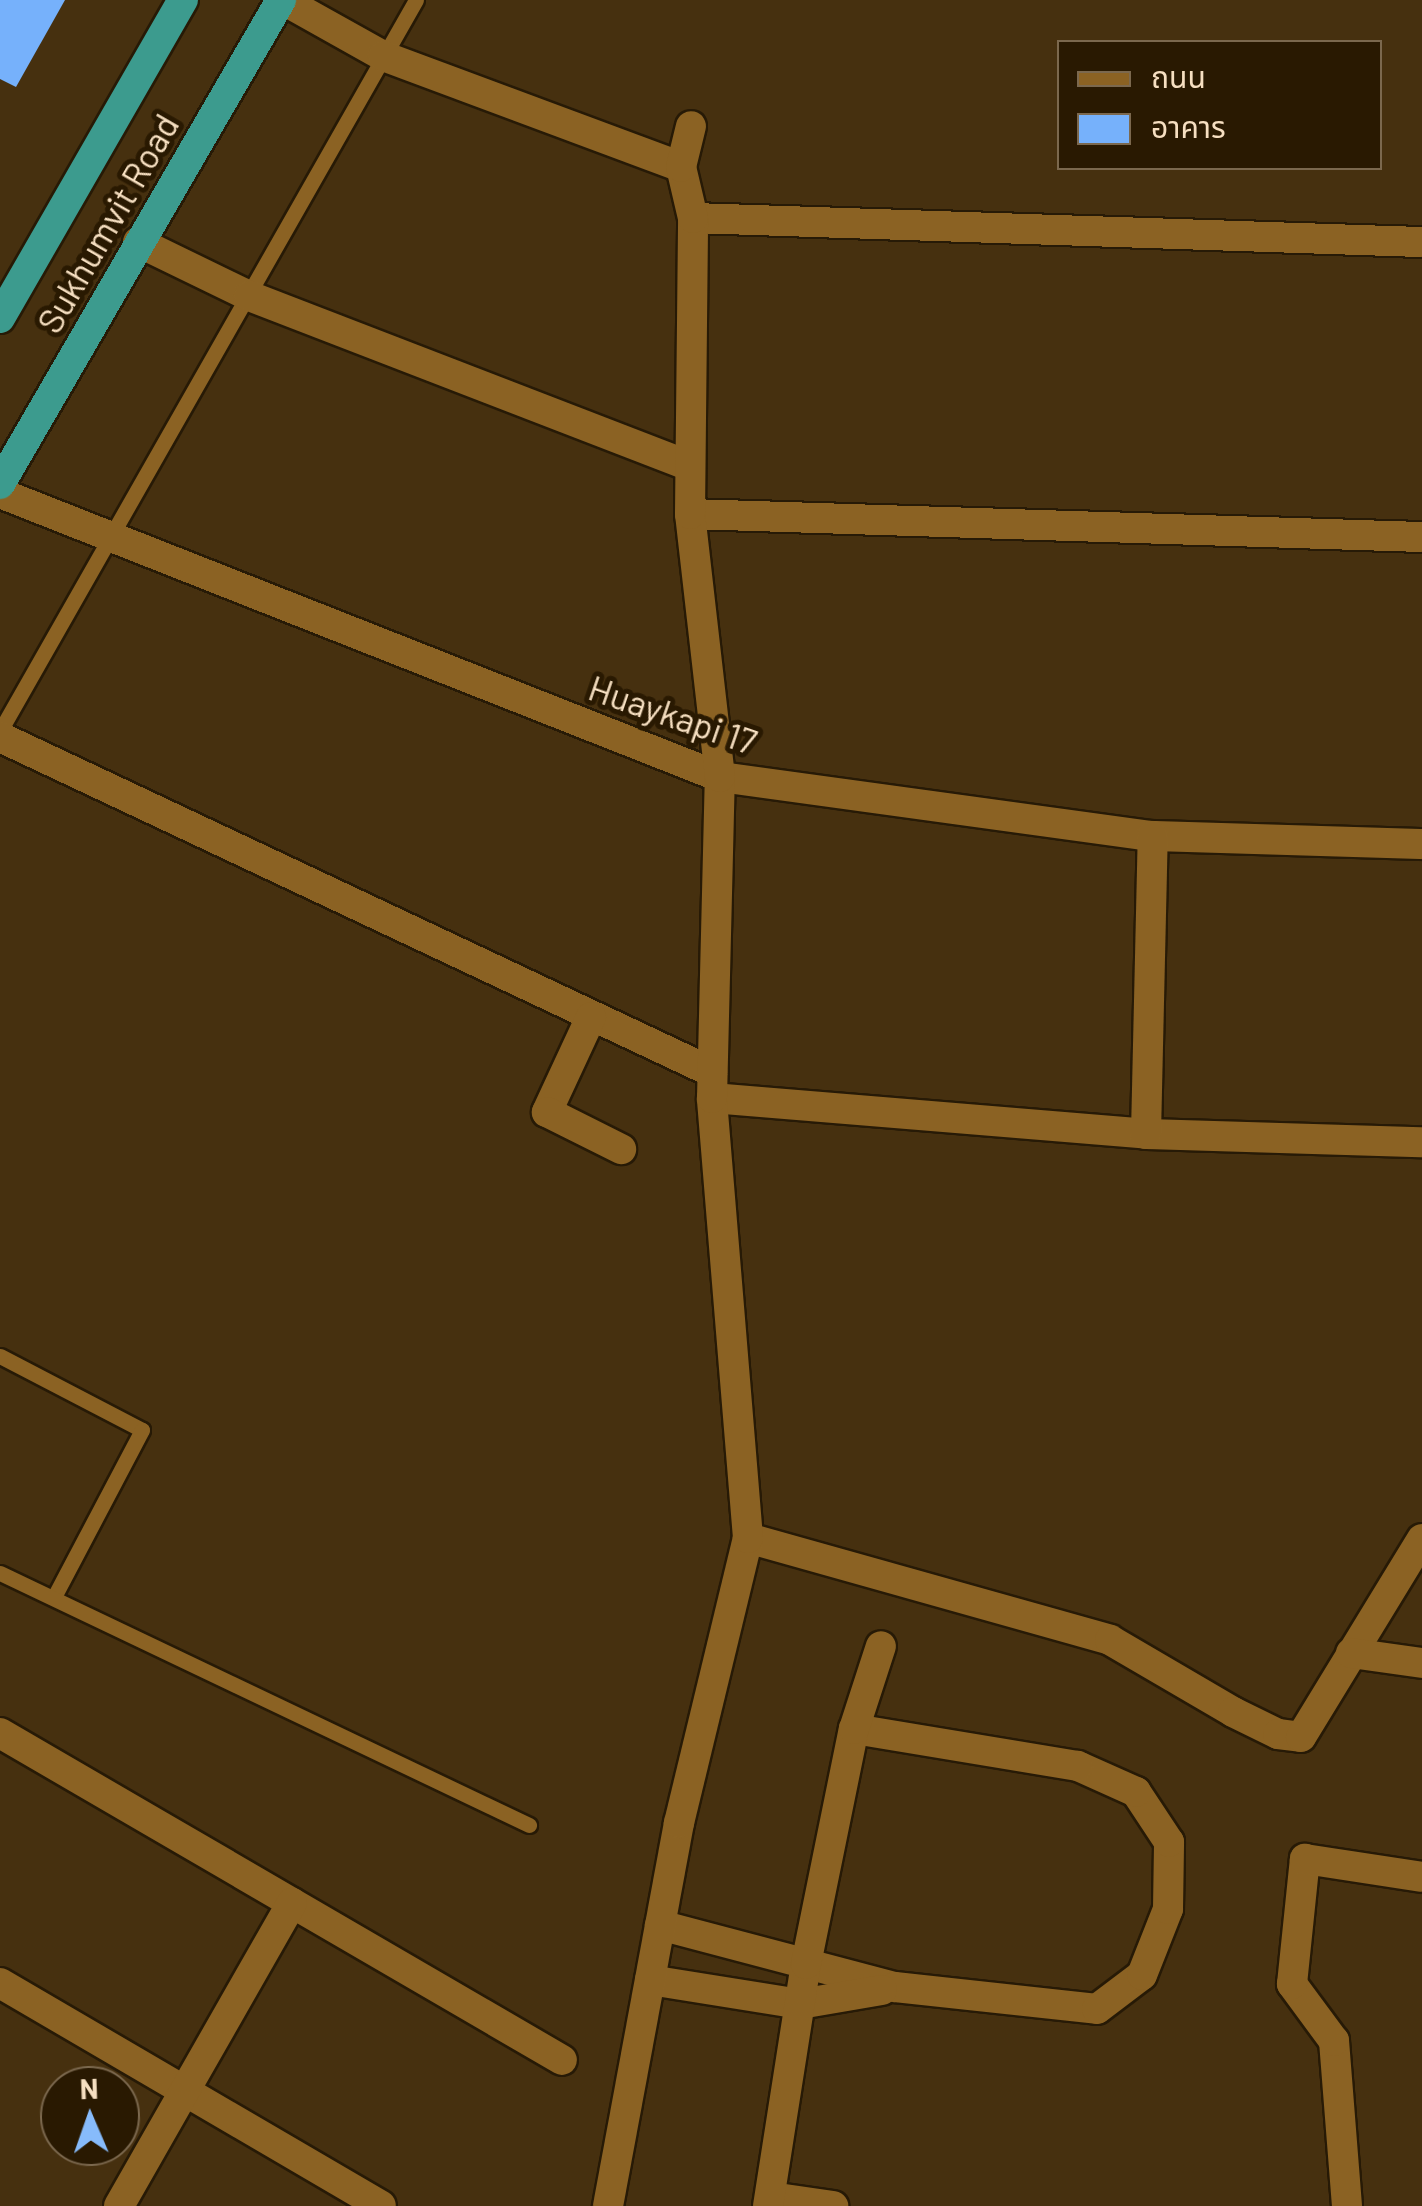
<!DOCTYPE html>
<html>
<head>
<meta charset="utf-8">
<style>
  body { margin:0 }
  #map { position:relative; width:1422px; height:2206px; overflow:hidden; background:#46300f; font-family:Barlow,"Noto Sans Thai",sans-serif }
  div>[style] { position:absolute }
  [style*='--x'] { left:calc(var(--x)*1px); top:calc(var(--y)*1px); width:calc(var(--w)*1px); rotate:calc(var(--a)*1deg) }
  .building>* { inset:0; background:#76b1fb }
  .roads { filter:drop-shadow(2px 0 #271a06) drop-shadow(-2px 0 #271a06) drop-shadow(0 2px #271a06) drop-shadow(0 -2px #271a06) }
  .service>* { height:15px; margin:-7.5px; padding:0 7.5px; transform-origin:7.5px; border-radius:7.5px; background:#8b6223 }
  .minor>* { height:30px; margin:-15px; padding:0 15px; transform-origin:15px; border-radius:15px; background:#8b6223 }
  .trunk>* { height:30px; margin:-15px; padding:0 15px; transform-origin:15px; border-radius:15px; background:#3c9b8e }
  span { translate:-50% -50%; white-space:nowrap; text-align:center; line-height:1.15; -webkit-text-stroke:10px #291901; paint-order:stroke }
  .street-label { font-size:35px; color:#f6dfc1 }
  .legend { position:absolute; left:1057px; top:40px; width:325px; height:130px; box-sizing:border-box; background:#291901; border:2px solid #7b684e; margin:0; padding:12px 18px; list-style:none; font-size:30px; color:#f6dfc1 }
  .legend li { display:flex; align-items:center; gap:20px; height:50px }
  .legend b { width:50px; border:2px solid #7b684e }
  .north { position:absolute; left:40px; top:2066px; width:100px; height:100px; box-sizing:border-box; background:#291901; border:2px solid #7b684e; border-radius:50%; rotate:358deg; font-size:28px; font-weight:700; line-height:40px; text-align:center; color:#f6dfc1 }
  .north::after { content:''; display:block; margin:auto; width:35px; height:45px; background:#87bbfb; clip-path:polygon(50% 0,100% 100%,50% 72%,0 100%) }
</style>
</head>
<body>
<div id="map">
  <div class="building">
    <div style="clip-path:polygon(0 0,65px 0,16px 87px,0 79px)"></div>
  </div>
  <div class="roads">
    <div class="service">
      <div style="--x:0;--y:731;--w:841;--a:-60.36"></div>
      <div style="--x:0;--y:1356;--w:160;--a:27.5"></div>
      <div style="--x:142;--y:1430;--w:189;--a:117.8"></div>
      <div style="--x:0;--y:1573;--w:586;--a:25.47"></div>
    </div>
    <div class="minor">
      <div style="--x:283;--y:0;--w:115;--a:29.2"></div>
      <div style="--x:383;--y:56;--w:318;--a:20.4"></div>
      <div style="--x:693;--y:218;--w:729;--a:1.89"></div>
      <div style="--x:138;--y:242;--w:123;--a:25.9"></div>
      <div style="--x:249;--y:296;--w:472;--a:21.1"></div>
      <div style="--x:0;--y:493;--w:774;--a:21.53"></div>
      <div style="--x:720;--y:777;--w:437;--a:7.8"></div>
      <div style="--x:1153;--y:836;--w:269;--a:1.7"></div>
      <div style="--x:690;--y:514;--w:732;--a:1.8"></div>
      <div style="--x:0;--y:737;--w:787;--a:25.2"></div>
      <div style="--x:591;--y:1017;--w:105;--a:114.9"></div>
      <div style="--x:547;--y:1112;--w:83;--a:26.6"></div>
      <div style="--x:712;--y:1098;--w:435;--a:4.7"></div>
      <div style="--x:1146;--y:1134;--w:276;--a:1.7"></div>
      <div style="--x:1146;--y:1134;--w:298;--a:-88.7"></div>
      <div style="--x:748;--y:1538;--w:376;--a:15.7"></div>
      <div style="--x:1110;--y:1640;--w:143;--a:30.3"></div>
      <div style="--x:1233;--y:1712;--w:50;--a:26.1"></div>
      <div style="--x:1278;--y:1734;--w:23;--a:7"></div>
      <div style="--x:1301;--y:1737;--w:232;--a:-58.6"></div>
      <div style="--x:1351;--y:1653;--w:72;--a:8"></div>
      <div style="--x:0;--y:1733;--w:650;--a:30.19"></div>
      <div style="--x:660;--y:1925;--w:243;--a:14.8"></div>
      <div style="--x:895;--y:1987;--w:203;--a:6.2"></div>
      <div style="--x:1097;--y:2009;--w:56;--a:-37.1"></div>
      <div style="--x:1142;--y:1975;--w:71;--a:-68.5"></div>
      <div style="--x:1168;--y:1909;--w:67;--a:-89.1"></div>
      <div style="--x:1169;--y:1842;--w:60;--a:-123.4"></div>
      <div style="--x:1136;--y:1792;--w:64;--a:-155.9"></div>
      <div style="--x:1078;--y:1766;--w:227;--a:-170.6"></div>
      <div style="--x:650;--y:1980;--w:152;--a:9.1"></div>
      <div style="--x:800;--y:2004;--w:83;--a:-9.7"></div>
      <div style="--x:0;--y:1983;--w:441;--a:30.3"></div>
      <div style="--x:771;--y:2197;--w:63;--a:8.3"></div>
      <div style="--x:119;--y:2206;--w:349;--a:-60.3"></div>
      <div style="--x:608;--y:2206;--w:390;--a:-79.5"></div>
      <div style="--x:679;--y:1823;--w:293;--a:-76.4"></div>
      <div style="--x:748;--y:1538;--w:441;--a:-94.7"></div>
      <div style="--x:712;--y:1098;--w:321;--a:-88.6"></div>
      <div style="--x:720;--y:777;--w:265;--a:-96.5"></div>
      <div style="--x:690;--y:514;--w:296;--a:-89.4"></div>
      <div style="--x:693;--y:218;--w:52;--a:-103.2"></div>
      <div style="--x:681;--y:167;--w:42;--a:-76.3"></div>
      <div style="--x:768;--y:2206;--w:245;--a:-81.1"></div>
      <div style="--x:806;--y:1964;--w:240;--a:-78.5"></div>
      <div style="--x:854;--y:1729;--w:87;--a:-72"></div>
      <div style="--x:1347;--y:2206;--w:166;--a:-94.5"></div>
      <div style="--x:1334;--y:2041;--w:71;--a:-126.4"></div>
      <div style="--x:1292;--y:1984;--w:126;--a:-84.1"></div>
      <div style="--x:1305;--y:1859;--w:118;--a:8.7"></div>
    </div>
    <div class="trunk">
      <div style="--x:0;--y:318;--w:367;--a:-60.1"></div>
      <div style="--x:0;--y:484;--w:560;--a:-59.86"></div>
    </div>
  </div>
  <div class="street-label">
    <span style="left:107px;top:223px;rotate:-60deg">Sukhumvit Road</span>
    <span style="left:673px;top:714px;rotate:19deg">Huaykapi 17</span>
  </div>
  <ul class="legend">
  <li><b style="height:12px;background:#8b6223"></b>ถนน</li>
  <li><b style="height:28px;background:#76b1fb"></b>อาคาร</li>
  </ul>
  <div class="north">N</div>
</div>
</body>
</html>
